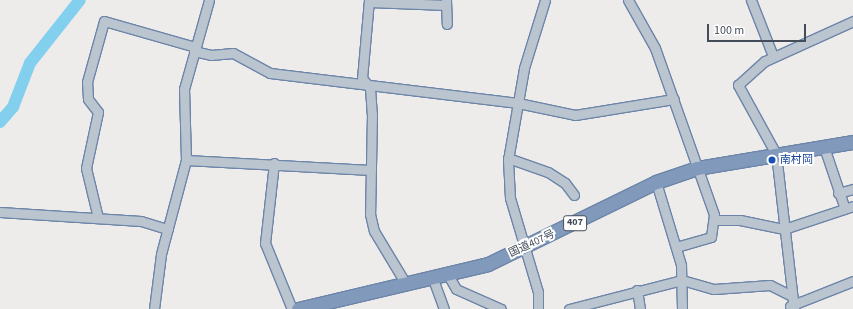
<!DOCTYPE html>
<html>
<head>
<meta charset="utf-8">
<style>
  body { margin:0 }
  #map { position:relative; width:853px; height:309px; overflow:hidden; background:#eeebeb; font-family:"Source Sans 3","Noto Sans JP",sans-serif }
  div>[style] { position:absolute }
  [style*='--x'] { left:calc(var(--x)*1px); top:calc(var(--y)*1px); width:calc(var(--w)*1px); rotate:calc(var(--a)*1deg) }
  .river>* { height:12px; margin:-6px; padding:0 6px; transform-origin:6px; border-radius:6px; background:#82d0ed }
  .roads { filter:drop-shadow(1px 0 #6c85a8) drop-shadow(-1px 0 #6c85a8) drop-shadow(0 1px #6c85a8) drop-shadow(0 -1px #6c85a8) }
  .minor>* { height:9px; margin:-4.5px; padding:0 4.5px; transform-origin:4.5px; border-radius:4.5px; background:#bbc5cf }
  .highway>* { height:13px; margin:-6.5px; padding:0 6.5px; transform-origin:6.5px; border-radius:6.5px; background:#819abc }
  .dots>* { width:11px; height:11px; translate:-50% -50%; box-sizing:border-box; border:2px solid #fff; border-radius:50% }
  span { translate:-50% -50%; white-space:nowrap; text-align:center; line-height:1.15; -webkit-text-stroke:4px #fff; paint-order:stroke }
  .shield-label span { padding:1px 3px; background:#fff; border:1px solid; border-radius:3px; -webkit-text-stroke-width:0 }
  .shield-label { font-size:10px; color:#434d59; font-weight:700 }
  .transit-label { font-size:11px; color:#164399 }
  .left { translate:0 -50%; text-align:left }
  .street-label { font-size:11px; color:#434d59 }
  .scale { position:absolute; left:707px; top:24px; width:99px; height:18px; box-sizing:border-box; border:2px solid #434d59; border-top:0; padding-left:5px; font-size:12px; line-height:14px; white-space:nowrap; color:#434d59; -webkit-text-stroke:3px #fff; paint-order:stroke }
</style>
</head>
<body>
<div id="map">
  <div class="river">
    <div style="--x:0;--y:122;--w:20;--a:-49"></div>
    <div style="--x:13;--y:107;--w:47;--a:-68.9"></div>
    <div style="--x:30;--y:63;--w:80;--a:-51.6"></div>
  </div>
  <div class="roads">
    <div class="minor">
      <div style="--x:369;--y:0;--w:78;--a:95.1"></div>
      <div style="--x:362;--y:78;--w:13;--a:51"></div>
      <div style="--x:370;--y:88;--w:26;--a:86"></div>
      <div style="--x:372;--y:114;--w:100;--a:91.1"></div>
      <div style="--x:370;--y:214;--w:17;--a:77"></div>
      <div style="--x:374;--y:231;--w:62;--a:58.9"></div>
      <div style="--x:446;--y:0;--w:24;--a:88"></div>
      <div style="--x:628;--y:0;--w:55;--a:60.6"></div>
      <div style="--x:655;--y:48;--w:177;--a:70.5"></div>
      <div style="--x:714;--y:215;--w:22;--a:98"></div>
      <div style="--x:711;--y:237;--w:35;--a:164"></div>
      <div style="--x:751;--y:0;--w:60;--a:68.6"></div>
      <div style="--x:369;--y:2;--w:77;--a:2.2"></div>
      <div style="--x:194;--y:51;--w:17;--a:13"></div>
      <div style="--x:211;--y:55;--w:22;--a:-5"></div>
      <div style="--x:233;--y:53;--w:42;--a:28.4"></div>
      <div style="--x:270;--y:73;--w:250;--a:6.9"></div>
      <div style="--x:518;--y:103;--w:58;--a:11.9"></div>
      <div style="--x:575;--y:115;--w:100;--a:-9.2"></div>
      <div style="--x:824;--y:147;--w:65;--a:71.3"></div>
      <div style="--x:508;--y:158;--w:42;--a:19.3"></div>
      <div style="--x:548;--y:172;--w:20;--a:33"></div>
      <div style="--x:565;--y:183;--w:15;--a:53"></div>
      <div style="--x:186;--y:160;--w:185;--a:3.1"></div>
      <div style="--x:274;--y:163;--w:81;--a:96.4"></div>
      <div style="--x:265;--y:243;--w:71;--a:67.8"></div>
      <div style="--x:656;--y:182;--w:87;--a:73.2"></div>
      <div style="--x:681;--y:265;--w:44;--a:88.7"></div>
      <div style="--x:838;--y:193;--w:16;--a:-15"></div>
      <div style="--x:0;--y:212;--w:141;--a:3.7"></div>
      <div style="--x:141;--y:221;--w:28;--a:17"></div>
      <div style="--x:98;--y:218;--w:51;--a:-103.5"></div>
      <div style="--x:86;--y:168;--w:57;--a:-77.9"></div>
      <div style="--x:98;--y:112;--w:16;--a:-128"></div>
      <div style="--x:88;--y:99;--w:17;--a:-93"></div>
      <div style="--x:87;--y:82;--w:63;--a:-74.4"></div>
      <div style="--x:104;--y:21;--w:95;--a:15.9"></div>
      <div style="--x:714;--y:220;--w:26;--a:0"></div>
      <div style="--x:740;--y:220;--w:45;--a:11.6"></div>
      <div style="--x:784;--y:229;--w:73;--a:-18.4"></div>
      <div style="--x:448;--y:275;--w:16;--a:60"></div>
      <div style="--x:456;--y:289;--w:49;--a:24"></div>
      <div style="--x:433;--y:279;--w:32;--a:70"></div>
      <div style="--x:637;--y:290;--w:19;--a:81"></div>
      <div style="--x:790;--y:306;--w:68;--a:-21.6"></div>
      <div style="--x:154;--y:309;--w:55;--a:-82.7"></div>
      <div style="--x:161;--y:254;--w:97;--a:-75.1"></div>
      <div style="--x:186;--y:160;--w:71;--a:-91.6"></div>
      <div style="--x:184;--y:89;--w:92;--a:-74.3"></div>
      <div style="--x:538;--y:309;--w:17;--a:-90"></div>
      <div style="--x:538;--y:292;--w:98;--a:-106.6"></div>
      <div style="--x:510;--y:198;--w:38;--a:-93"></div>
      <div style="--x:508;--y:160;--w:93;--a:-80.1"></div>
      <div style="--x:524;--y:68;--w:71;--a:-72.8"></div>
      <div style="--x:569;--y:309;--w:117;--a:-14.4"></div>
      <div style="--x:682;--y:280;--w:33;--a:16"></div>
      <div style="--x:714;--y:289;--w:56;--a:-4.1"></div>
      <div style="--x:770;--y:285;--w:25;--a:27"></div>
      <div style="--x:794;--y:309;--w:156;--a:-96.6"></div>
      <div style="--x:776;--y:154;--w:79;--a:-118.8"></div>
      <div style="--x:738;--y:85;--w:36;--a:-42"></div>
      <div style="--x:765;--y:61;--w:97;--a:-24.4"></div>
    </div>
    <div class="highway">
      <div style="--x:298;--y:309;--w:195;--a:-13.3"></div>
      <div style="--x:488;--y:264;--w:187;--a:-26"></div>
      <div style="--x:656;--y:182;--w:43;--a:-18.9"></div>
      <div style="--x:697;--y:168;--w:158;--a:-9.5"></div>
    </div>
  </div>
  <div class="dots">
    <div style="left:772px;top:160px;background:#1a4fb4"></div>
  </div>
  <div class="shield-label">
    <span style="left:575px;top:223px">407</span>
  </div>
  <div class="transit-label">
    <span class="left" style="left:780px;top:160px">南村岡</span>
  </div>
  <div class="street-label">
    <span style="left:532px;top:244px;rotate:-25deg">国道407号</span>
  </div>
  <div class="scale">100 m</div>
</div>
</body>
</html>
